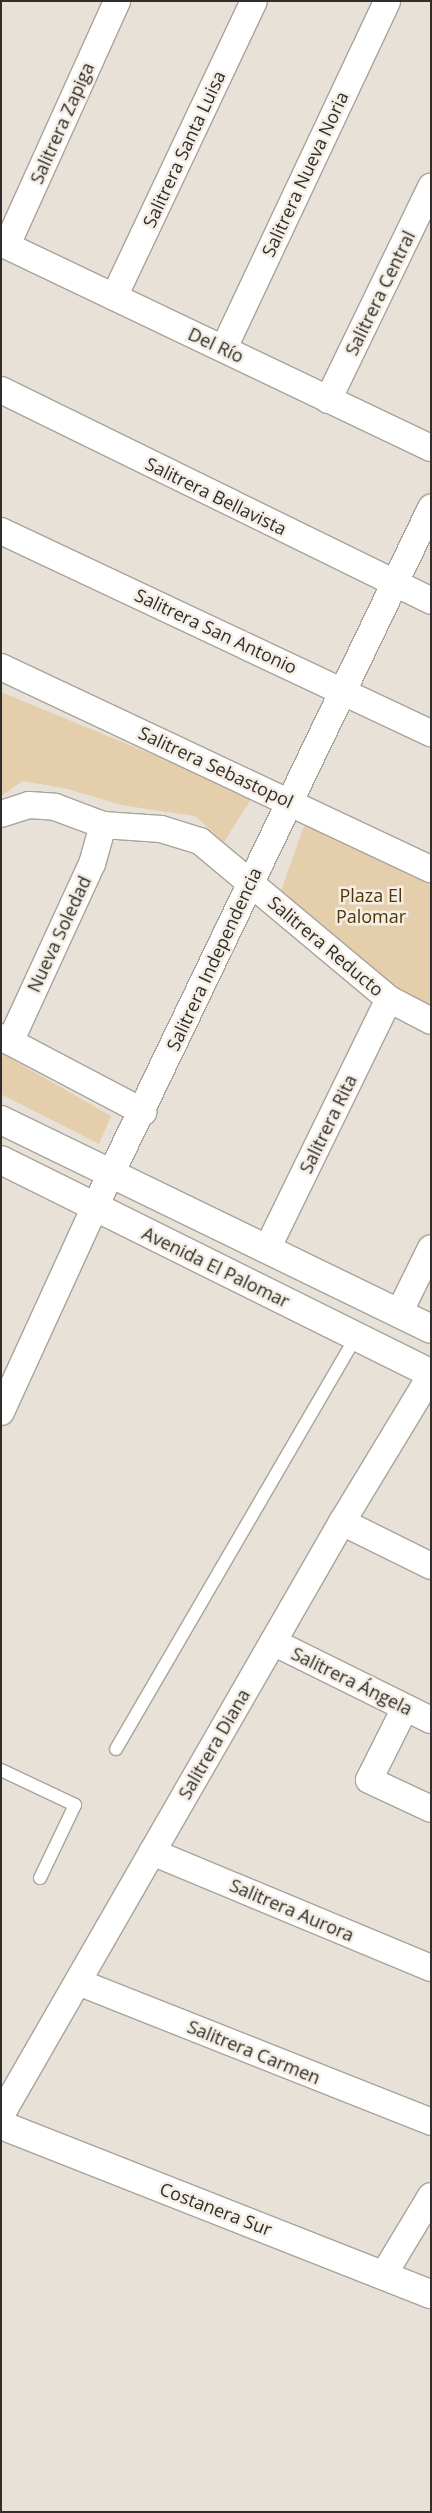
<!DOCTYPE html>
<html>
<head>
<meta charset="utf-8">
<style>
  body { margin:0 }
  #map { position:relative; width:432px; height:2513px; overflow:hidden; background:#e7e1d8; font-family:"Open Sans",sans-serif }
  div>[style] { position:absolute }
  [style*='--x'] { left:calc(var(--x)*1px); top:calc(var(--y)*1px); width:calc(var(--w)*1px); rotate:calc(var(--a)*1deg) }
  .green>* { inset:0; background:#e5ceab }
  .roads { filter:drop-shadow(1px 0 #a9a39b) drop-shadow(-1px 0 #a9a39b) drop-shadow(0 1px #a9a39b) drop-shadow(0 -1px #a9a39b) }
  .lane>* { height:12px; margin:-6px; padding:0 6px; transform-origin:6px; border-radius:6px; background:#fff }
  .street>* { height:26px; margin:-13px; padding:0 13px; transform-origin:13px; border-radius:13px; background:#fff }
  .secondary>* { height:28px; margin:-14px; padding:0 14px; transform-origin:14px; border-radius:14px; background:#fff }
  span { translate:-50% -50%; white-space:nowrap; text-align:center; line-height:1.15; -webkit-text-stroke:5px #f4eee5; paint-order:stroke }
  .street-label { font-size:18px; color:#302d2a }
  .park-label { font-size:18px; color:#4f3606 }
  .frame { position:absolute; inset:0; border:2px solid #302d2a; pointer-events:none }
</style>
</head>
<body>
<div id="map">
  <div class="green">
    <div style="clip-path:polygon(1px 692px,253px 796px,224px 842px,195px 816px,121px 805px,68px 789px,23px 781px,1px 796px)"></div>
    <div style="clip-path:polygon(309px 812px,431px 871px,431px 1011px,276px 905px)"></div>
    <div style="clip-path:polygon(1px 1053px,111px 1116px,99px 1144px,1px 1094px)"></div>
  </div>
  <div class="roads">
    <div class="lane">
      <div style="--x:116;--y:1749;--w:478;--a:-59.8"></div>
      <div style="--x:1;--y:1770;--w:82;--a:25.3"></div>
      <div style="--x:75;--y:1805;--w:81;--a:115.6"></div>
    </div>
    <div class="street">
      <div style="--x:1;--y:243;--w:476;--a:25.5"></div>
      <div style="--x:7;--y:245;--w:268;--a:-65.7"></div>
      <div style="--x:114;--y:297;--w:327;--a:-64.7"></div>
      <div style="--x:224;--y:348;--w:383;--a:-64.8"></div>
      <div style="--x:1;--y:390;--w:479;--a:26.1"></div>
      <div style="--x:328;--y:400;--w:237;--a:-64.2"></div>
      <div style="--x:1;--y:531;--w:475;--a:25.2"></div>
      <div style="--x:1;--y:667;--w:475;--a:25.2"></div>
      <div style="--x:1;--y:814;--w:29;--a:-18"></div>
      <div style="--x:29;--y:805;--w:26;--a:4"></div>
      <div style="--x:55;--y:807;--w:51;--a:20.6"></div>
      <div style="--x:103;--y:825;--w:58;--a:3.9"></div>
      <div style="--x:161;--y:829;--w:41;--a:17.1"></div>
      <div style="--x:200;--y:841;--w:246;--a:39.9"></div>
      <div style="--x:389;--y:999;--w:47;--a:27.6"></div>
      <div style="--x:1;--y:1037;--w:161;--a:27.8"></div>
      <div style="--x:10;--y:1042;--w:196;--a:-65.3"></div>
      <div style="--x:92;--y:864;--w:41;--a:-74.2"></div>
      <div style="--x:267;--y:1249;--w:278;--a:-64"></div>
      <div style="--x:399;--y:1313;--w:72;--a:-63.8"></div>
      <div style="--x:1;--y:1412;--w:226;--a:-65.4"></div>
      <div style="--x:95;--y:1207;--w:776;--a:-64.33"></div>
      <div style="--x:342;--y:1522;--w:99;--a:26.3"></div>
      <div style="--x:273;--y:1642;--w:176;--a:26.3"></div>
      <div style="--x:405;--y:1708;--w:80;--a:116.6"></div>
      <div style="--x:369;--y:1780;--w:68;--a:25.1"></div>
      <div style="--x:152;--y:1852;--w:302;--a:22.6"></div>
      <div style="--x:78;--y:1982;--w:380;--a:21.6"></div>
      <div style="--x:1;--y:2115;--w:684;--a:-60.1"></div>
      <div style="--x:342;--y:1522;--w:172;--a:-58.8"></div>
      <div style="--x:384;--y:2274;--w:91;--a:-58.9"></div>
    </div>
    <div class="secondary">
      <div style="--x:1;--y:1120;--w:478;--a:25.9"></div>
      <div style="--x:1;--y:1160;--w:480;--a:26.4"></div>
      <div style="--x:1;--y:2125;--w:462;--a:21.5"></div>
    </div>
  </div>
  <div class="street-label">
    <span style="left:62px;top:123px;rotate:-66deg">Salitrera Zapiga</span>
    <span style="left:184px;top:149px;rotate:-65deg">Salitrera Santa Luisa</span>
    <span style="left:305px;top:174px;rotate:-65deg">Salitrera Nueva Noria</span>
    <span style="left:380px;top:293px;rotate:-64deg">Salitrera Central</span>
    <span style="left:216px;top:345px;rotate:25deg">Del Río</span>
    <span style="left:216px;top:496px;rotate:26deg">Salitrera Bellavista</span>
    <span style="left:216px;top:631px;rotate:25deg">Salitrera San Antonio</span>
    <span style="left:216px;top:767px;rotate:25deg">Salitrera Sebastopol</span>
    <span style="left:59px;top:934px;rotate:-65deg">Nueva Soledad</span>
    <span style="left:326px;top:946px;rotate:40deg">Salitrera Reducto</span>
    <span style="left:214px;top:959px;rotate:-65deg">Salitrera Independencia</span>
    <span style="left:328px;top:1124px;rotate:-64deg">Salitrera Rita</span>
    <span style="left:216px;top:1267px;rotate:26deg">Avenida El Palomar</span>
    <span style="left:352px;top:1681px;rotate:26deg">Salitrera Ángela</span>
    <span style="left:214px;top:1744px;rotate:-60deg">Salitrera Diana</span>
    <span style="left:292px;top:1910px;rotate:23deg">Salitrera Aurora</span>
    <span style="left:254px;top:2052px;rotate:22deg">Salitrera Carmen</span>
    <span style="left:216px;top:2209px;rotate:21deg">Costanera Sur</span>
  </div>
  <div class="park-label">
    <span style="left:371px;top:906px">Plaza El<br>Palomar</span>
  </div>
  <div class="frame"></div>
</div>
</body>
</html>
